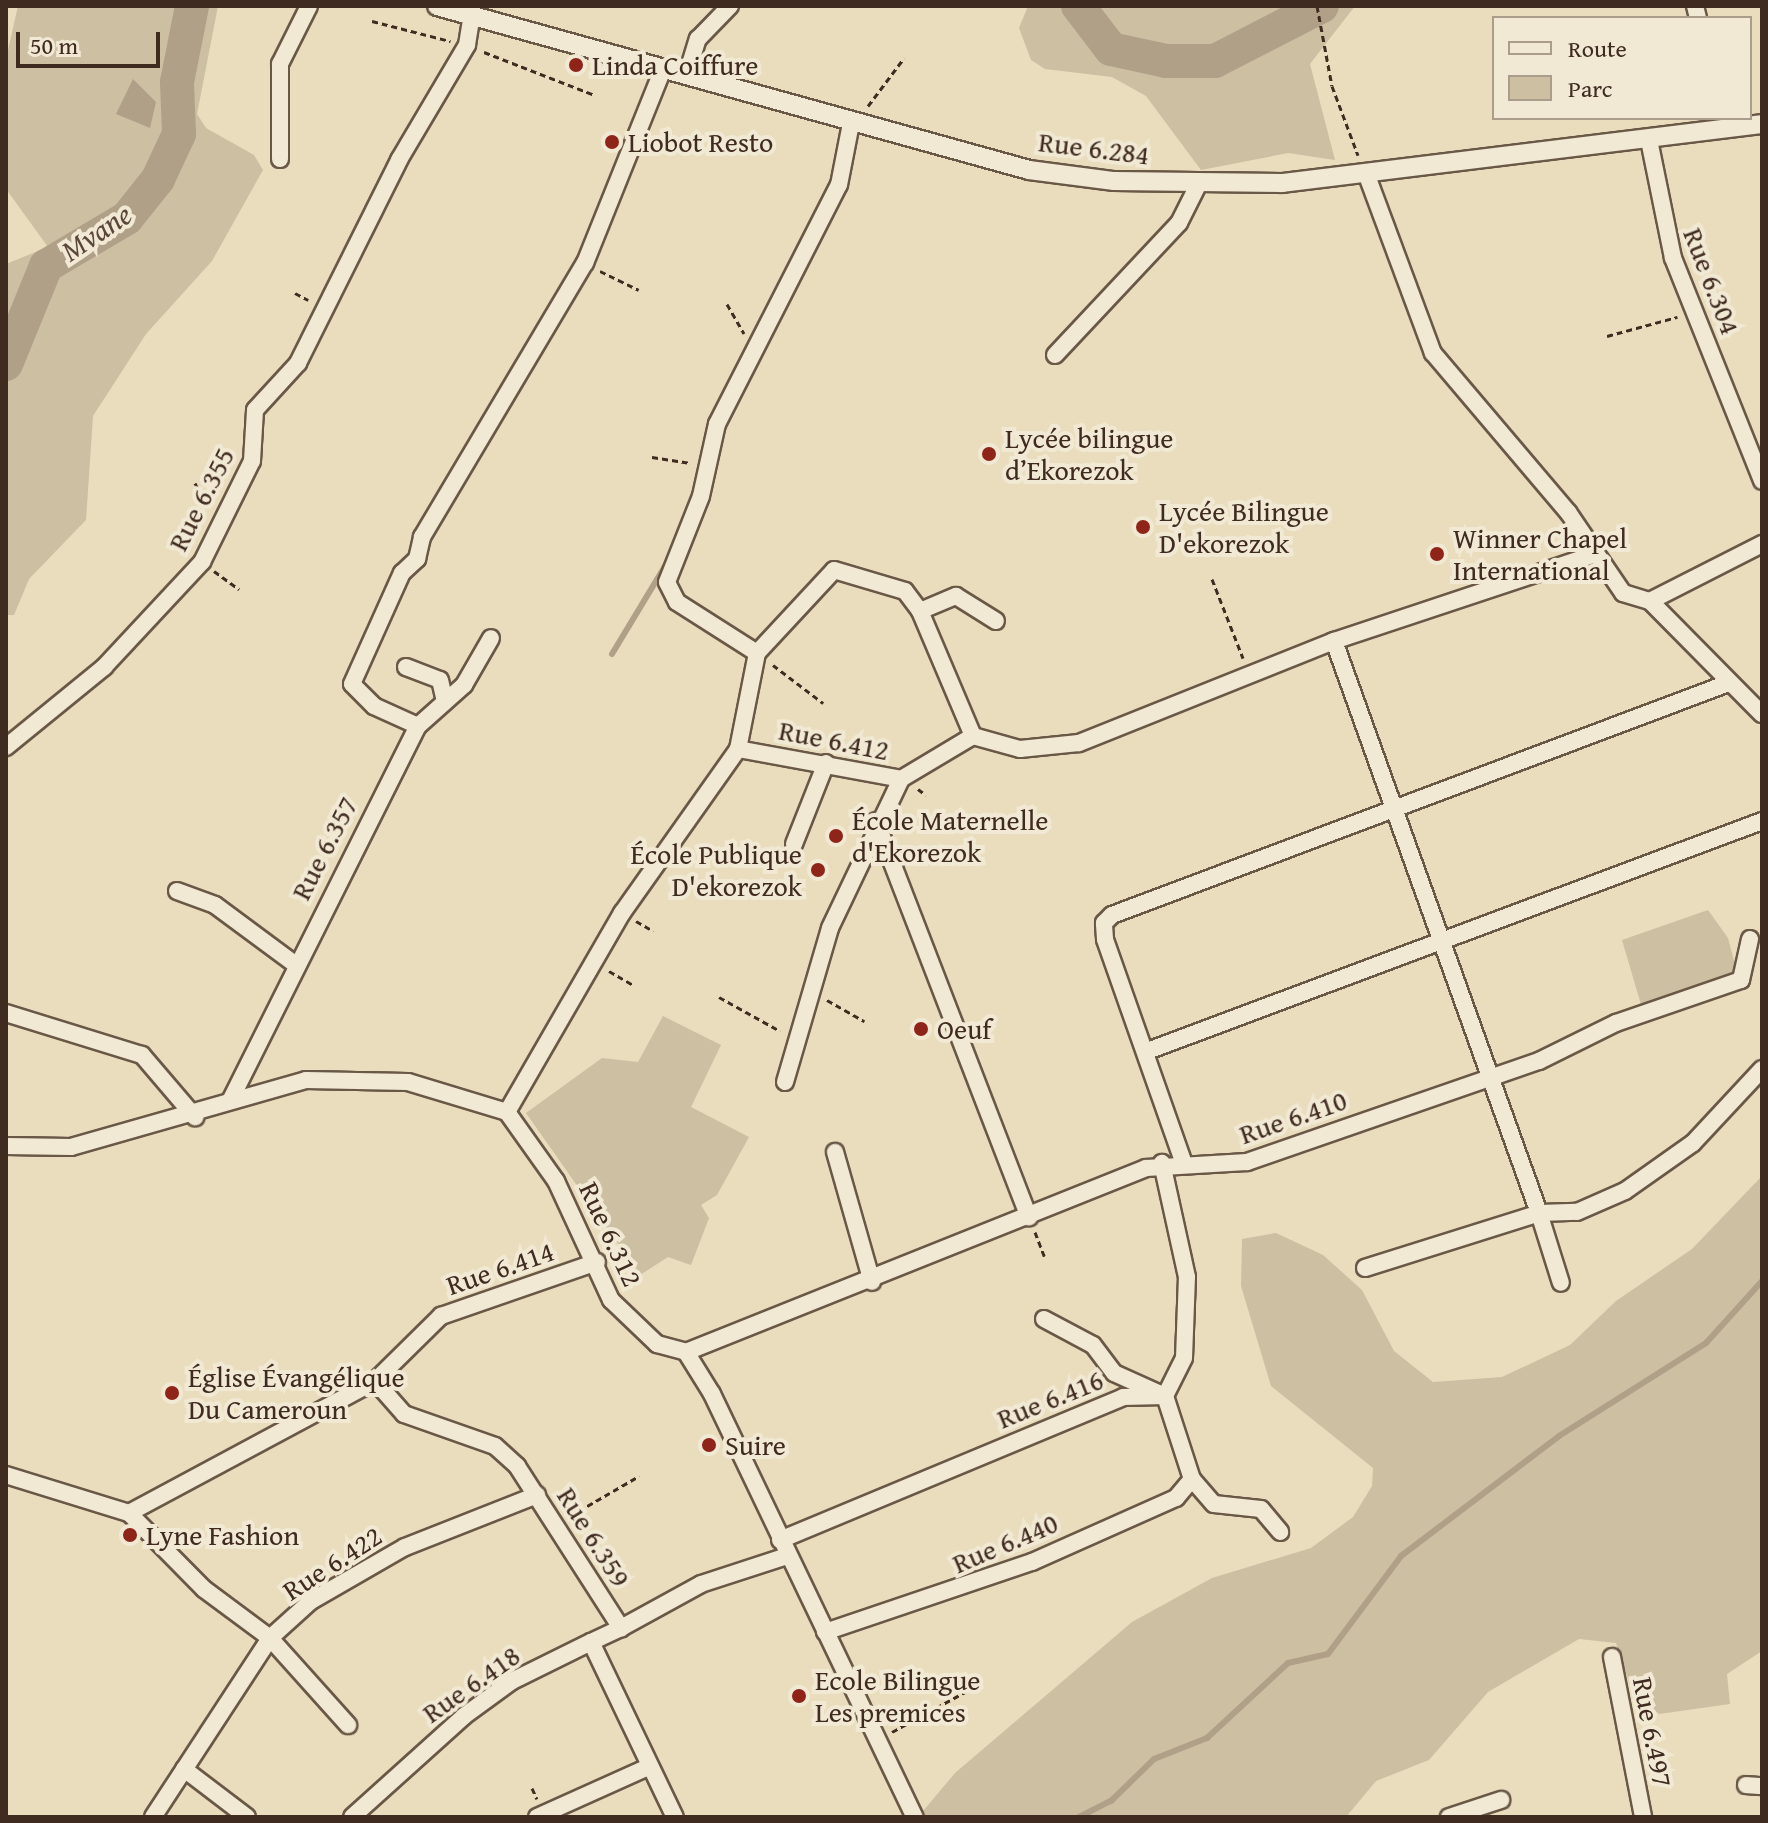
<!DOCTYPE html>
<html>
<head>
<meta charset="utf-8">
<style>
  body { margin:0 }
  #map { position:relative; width:1768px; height:1823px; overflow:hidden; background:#e9ddbd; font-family:"Gentium Book Plus",serif }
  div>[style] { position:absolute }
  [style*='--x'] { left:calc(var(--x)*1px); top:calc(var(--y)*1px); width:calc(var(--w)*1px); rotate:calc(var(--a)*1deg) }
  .green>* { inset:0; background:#ccbfa2 }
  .water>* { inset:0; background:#b0a088 }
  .stream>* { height:6px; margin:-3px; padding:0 3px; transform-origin:3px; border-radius:3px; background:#b0a088 }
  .river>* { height:34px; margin:-17px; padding:0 17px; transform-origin:17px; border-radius:17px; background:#b0a088 }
  .path>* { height:3px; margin-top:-1.5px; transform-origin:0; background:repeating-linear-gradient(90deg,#402b20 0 6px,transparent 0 10px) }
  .roads { filter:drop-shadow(2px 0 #6a5847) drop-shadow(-2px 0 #6a5847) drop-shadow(0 2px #6a5847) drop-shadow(0 -2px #6a5847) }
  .minor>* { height:16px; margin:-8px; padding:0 8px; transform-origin:8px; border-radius:8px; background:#f1e9d4 }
  .tertiary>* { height:18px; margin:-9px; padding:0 9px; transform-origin:9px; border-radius:9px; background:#f1e9d4 }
  .dots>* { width:22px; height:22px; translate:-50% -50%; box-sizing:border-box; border:4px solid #f1e9d4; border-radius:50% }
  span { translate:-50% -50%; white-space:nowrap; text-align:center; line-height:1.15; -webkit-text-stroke:8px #f1e9d4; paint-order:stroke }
  .poi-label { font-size:28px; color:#402b20 }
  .left { translate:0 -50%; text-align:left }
  .right { translate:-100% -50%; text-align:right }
  .street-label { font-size:28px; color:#402b20 }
  .water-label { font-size:30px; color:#5c483a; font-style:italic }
  .frame { position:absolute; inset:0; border:8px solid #402b20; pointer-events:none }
  .legend { position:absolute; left:1492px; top:16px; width:260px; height:104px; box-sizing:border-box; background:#f1e9d4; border:2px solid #aa9d8c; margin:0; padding:10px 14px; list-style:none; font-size:24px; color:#402b20 }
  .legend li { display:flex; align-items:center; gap:16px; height:40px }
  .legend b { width:40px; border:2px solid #aa9d8c }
  .scale { position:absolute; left:16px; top:32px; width:144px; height:36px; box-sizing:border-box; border:4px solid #402b20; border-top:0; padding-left:10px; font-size:24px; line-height:28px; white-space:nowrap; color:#402b20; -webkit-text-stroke:6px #f1e9d4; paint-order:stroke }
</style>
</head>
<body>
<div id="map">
  <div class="green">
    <div style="clip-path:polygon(18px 6px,218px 6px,197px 114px,206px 128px,254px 155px,263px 170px,212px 261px,146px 334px,93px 416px,86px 520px,29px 579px,14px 615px,6px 615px,6px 264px,48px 247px,6px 189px,6px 59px)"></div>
    <div style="clip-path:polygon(1028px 6px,1355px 6px,1310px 64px,1335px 160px,1288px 153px,1201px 170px,1146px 96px,1112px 77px,1045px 69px,1031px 60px,1019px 28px)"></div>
    <div style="clip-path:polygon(1708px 910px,1728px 938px,1737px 972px,1642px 1008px,1622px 940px)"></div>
    <div style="clip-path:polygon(663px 1016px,721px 1045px,691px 1107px,749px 1137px,717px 1195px,701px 1205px,709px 1218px,691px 1265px,668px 1257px,640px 1275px,526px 1113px,602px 1058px,638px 1062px)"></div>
    <div style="clip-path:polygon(1762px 1176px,1762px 1651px,1727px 1674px,1730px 1704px,1659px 1714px,1632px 1691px,1616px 1643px,1579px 1639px,1488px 1692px,1429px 1760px,1376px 1781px,1346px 1817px,918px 1817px,955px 1773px,1132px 1622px,1212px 1578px,1311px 1548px,1353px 1517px,1372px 1486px,1373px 1468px,1271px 1386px,1241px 1286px,1242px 1239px,1276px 1233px,1323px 1255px,1362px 1290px,1394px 1351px,1433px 1382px,1502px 1377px,1570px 1345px,1616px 1301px,1692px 1249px)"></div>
  </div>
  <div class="water">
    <div style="clip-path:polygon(133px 79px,156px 102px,150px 128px,116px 114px)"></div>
  </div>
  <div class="stream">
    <div style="--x:612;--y:654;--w:106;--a:-58.9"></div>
    <div style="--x:1079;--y:1817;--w:36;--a:-27"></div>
    <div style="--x:1111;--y:1801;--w:60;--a:-44.3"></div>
    <div style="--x:1154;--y:1759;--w:57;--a:-21.6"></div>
    <div style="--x:1207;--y:1738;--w:110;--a:-42.8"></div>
    <div style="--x:1288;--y:1663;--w:41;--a:-12.7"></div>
    <div style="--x:1328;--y:1654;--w:122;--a:-53.3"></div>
    <div style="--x:1401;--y:1556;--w:198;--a:-37.2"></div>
    <div style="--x:1559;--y:1436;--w:174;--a:-32.3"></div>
    <div style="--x:1706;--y:1343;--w:84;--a:-47.9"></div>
  </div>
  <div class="river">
    <div style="--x:1078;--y:6;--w:54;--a:52.5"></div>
    <div style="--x:1111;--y:49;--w:56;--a:12.3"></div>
    <div style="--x:1166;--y:61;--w:49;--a:0"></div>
    <div style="--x:1215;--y:61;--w:120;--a:-27.2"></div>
    <div style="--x:6;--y:364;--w:106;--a:-67.8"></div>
    <div style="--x:46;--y:266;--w:94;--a:-30.7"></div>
    <div style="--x:127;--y:218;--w:50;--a:-51.5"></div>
    <div style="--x:158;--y:179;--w:50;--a:-65"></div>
    <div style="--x:179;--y:134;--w:52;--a:-92.2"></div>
    <div style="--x:177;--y:82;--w:77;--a:-78.8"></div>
  </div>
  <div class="path">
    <div style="--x:1317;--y:6;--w:81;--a:79.4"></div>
    <div style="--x:1332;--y:86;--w:74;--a:69.4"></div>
    <div style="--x:372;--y:21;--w:81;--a:14.4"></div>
    <div style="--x:484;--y:52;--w:119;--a:21.2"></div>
    <div style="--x:868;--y:106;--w:60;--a:-53.1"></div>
    <div style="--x:600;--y:271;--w:43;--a:26"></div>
    <div style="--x:295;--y:293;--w:15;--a:28"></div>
    <div style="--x:727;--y:304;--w:34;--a:60"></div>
    <div style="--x:1607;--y:336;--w:73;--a:-15.2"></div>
    <div style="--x:652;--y:457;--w:39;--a:9"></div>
    <div style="--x:195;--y:483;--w:28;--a:64"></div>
    <div style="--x:214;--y:571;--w:31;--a:36"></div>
    <div style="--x:1212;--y:579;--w:85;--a:68.6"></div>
    <div style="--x:773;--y:665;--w:63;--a:37.2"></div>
    <div style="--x:918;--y:789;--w:10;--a:37"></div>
    <div style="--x:636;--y:921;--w:20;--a:30"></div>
    <div style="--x:609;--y:971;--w:28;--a:30"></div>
    <div style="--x:719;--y:997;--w:70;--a:29.1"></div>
    <div style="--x:827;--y:1000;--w:43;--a:29.6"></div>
    <div style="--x:1035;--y:1232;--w:26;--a:69"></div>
    <div style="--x:570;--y:1516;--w:80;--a:-30.1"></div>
    <div style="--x:892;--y:1732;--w:83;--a:-28.7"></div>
    <div style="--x:532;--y:1788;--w:12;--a:66"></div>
  </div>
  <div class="roads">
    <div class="minor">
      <div style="--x:1695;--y:6;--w:12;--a:76"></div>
      <div style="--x:687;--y:74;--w:37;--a:-73"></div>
      <div style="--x:698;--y:39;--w:46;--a:-45.9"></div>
      <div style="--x:1649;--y:140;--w:120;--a:78.5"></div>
      <div style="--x:1673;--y:258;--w:240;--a:68.2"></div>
      <div style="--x:280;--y:159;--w:95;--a:-90"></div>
      <div style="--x:280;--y:64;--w:65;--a:-63.4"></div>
      <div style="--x:1366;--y:173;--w:192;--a:69.6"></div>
      <div style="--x:1433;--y:353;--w:209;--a:49.7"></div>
      <div style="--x:1568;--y:512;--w:98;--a:55.8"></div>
      <div style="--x:1623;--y:593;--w:28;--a:17"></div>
      <div style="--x:1650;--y:601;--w:159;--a:45.3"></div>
      <div style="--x:1055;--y:355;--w:181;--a:-46.8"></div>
      <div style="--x:1179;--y:223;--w:40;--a:-63.4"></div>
      <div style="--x:1650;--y:601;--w:126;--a:-27"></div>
      <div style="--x:920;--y:611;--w:136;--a:67"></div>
      <div style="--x:1334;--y:641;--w:608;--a:70.28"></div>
      <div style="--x:1539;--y:1213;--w:38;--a:-2"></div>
      <div style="--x:1577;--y:1212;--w:52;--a:-23.6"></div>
      <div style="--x:1625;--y:1191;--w:83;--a:-35.2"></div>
      <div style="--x:1693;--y:1143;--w:101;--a:-47"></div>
      <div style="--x:757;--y:653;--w:113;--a:-47.1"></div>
      <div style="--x:834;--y:570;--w:74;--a:16.5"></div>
      <div style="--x:905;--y:591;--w:25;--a:53"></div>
      <div style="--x:920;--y:611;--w:39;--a:-23"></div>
      <div style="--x:956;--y:596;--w:47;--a:32"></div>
      <div style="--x:406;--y:667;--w:36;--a:21"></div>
      <div style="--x:440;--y:680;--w:18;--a:77"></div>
      <div style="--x:418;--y:726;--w:48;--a:-155.6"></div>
      <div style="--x:374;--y:706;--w:31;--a:-135"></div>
      <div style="--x:352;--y:684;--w:122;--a:-65.8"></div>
      <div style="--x:402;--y:573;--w:21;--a:-43"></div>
      <div style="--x:417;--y:559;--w:23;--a:-77"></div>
      <div style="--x:422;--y:537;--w:319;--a:-59.3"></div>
      <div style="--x:585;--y:263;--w:209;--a:-68.1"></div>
      <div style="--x:6;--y:747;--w:127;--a:-39.2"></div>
      <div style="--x:104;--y:667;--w:144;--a:-47"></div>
      <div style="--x:202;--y:562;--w:113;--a:-63.7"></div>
      <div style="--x:252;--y:461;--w:51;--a:-86.6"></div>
      <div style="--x:255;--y:410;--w:64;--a:-47.5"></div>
      <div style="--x:298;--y:363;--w:227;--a:-63.5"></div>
      <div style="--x:399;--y:160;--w:134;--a:-59.4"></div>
      <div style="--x:467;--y:45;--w:31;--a:-81"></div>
      <div style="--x:738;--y:749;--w:98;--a:-78.8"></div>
      <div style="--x:757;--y:653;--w:95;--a:-147.5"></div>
      <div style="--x:677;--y:602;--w:22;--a:-117"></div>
      <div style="--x:667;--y:582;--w:92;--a:-68.4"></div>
      <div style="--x:701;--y:496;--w:74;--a:-77.5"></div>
      <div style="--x:717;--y:424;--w:268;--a:-63"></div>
      <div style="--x:839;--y:185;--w:63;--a:-79"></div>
      <div style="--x:876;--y:821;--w:425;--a:68.9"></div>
      <div style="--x:794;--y:844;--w:87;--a:-68.4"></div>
      <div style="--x:177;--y:891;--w:40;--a:20.2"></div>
      <div style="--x:215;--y:905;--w:101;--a:36.5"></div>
      <div style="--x:6;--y:1013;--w:142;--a:17.2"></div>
      <div style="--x:142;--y:1055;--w:82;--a:49.5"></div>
      <div style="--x:1150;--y:1050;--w:653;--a:-20.51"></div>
      <div style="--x:785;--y:1082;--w:160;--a:-73.7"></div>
      <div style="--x:830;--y:928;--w:165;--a:-64.5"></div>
      <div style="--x:230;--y:1101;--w:419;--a:-63.4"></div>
      <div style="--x:418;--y:726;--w:62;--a:-41.7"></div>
      <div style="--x:464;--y:685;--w:54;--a:-60.1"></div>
      <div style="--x:507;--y:1112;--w:230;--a:-60"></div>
      <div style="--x:622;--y:913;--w:201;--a:-54.7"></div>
      <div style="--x:738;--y:749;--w:166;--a:10.4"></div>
      <div style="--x:901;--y:779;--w:84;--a:-30.8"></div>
      <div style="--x:973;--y:736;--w:49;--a:15.5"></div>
      <div style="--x:1020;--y:749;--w:59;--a:-5.8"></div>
      <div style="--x:1079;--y:743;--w:275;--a:-21.8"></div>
      <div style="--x:1334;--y:641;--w:272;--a:-18.4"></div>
      <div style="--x:6;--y:1146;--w:65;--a:0.9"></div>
      <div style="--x:71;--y:1147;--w:244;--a:-15.9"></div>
      <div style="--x:306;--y:1080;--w:102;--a:1.1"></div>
      <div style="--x:408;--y:1082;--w:103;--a:16.9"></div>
      <div style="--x:507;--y:1112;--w:85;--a:54.6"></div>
      <div style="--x:556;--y:1181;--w:131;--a:65.2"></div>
      <div style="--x:611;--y:1300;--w:64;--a:43.7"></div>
      <div style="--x:657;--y:1344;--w:30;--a:15"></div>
      <div style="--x:686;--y:1352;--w:49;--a:58.2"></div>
      <div style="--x:712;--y:1394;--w:469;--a:64.4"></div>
      <div style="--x:835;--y:1152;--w:135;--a:74.1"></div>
      <div style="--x:1183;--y:1161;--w:235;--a:-109.4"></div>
      <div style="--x:1105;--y:939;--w:16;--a:-94"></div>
      <div style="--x:1104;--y:923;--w:11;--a:-45"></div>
      <div style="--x:1112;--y:915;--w:656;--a:-20.62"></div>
      <div style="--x:1365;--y:1268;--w:182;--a:-17.5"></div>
      <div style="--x:1539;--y:1213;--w:73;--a:72.6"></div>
      <div style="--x:1044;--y:1319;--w:55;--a:28"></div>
      <div style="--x:1093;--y:1345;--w:35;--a:53"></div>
      <div style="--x:1114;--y:1373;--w:56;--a:24.3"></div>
      <div style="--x:1165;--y:1396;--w:87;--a:72"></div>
      <div style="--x:1192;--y:1479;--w:33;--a:49"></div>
      <div style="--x:1214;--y:1504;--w:47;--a:6.1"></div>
      <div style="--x:1261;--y:1509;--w:30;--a:50"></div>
      <div style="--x:686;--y:1352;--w:495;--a:-21.8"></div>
      <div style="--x:1146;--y:1168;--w:101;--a:-3.4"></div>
      <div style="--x:1247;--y:1162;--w:309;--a:-19.1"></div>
      <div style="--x:1539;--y:1061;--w:86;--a:-26.3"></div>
      <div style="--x:1616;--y:1023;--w:132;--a:-19"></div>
      <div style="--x:1741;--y:980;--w:42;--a:-77.6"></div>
      <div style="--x:375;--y:1381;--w:44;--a:48.7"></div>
      <div style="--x:404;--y:1414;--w:96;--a:19.4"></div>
      <div style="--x:495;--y:1446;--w:30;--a:42"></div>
      <div style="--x:517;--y:1466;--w:193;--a:57.3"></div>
      <div style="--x:621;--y:1628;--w:91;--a:-28.8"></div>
      <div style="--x:701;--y:1584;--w:90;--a:-18"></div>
      <div style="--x:6;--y:1475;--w:129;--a:17.2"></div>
      <div style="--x:129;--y:1513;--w:279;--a:-28.2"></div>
      <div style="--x:375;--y:1381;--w:93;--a:-44.6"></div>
      <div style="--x:441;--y:1316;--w:165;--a:-19.1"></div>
      <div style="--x:129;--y:1513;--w:107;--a:45.4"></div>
      <div style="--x:204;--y:1589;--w:82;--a:36.6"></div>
      <div style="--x:270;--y:1638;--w:117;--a:48.1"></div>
      <div style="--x:780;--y:1540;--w:372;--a:-22.6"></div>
      <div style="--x:1123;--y:1397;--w:42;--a:-1.4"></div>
      <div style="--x:1165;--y:1396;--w:42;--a:-63.4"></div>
      <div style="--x:1184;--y:1358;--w:81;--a:-87.9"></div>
      <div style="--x:1187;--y:1277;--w:117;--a:-102.4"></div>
      <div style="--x:825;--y:1632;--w:219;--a:-18.7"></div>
      <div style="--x:1032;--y:1562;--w:158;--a:-24"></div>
      <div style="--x:1176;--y:1498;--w:25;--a:-50"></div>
      <div style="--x:591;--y:1642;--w:33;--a:-25"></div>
      <div style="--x:1612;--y:1657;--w:163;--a:79"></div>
      <div style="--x:184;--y:1769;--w:79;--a:37.3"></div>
      <div style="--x:1746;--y:1785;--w:16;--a:4"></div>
      <div style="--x:153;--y:1817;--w:214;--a:-56.8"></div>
      <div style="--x:270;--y:1638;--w:55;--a:-42.1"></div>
      <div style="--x:311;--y:1601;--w:108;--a:-29.9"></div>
      <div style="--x:405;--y:1547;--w:142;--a:-21.5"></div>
      <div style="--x:352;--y:1817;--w:151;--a:-42"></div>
      <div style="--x:464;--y:1716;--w:59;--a:-36.1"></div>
      <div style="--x:512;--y:1681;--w:88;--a:-26.3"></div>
      <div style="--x:591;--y:1642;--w:194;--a:64.4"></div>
      <div style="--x:537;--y:1817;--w:122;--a:-24.2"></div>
      <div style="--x:1449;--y:1817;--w:55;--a:-18.1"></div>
    </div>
    <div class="tertiary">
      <div style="--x:437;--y:6;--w:614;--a:15.48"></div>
      <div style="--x:1029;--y:170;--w:86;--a:7.4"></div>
      <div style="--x:1114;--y:181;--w:168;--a:0.7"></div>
      <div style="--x:1282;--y:183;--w:484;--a:-7"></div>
    </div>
  </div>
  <div class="dots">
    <div style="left:576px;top:65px;background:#8f2418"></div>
    <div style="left:612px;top:142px;background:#8f2418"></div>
    <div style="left:989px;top:454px;background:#8f2418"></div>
    <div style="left:1143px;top:527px;background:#8f2418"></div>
    <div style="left:1437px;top:554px;background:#8f2418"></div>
    <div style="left:836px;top:836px;background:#8f2418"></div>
    <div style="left:818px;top:870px;background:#8f2418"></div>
    <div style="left:921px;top:1029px;background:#8f2418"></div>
    <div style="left:172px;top:1393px;background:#8f2418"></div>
    <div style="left:709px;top:1445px;background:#8f2418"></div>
    <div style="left:130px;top:1535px;background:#8f2418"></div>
    <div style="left:799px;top:1696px;background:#8f2418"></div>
  </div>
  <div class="poi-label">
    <span class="left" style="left:592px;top:65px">Linda Coiffure</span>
    <span class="left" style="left:628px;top:142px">Liobot Resto</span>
    <span class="left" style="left:1005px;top:454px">Lycée bilingue<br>d’Ekorezok</span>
    <span class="left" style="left:1159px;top:527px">Lycée Bilingue<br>D'ekorezok</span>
    <span class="left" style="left:1453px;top:554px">Winner Chapel<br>International</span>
    <span class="left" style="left:852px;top:836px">École Maternelle<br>d'Ekorezok</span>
    <span class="right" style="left:802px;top:870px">École Publique<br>D'ekorezok</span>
    <span class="left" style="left:937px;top:1029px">Oeuf</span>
    <span class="left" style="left:188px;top:1393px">Église Évangélique<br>Du Cameroun</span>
    <span class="left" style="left:725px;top:1445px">Suire</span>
    <span class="left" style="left:146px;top:1535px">Lyne Fashion</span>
    <span class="left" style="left:815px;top:1696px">Ecole Bilingue<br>Les premices</span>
  </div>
  <div class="street-label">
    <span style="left:1094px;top:148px;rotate:7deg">Rue 6.284</span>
    <span style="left:1712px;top:281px;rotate:69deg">Rue 6.304</span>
    <span style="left:201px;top:499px;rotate:-63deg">Rue 6.355</span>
    <span style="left:834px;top:740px;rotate:11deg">Rue 6.412</span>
    <span style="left:324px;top:848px;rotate:-63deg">Rue 6.357</span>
    <span style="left:1293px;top:1117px;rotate:-19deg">Rue 6.410</span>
    <span style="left:611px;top:1234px;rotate:65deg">Rue 6.312</span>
    <span style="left:500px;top:1268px;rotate:-19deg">Rue 6.414</span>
    <span style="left:1050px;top:1399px;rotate:-22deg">Rue 6.416</span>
    <span style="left:594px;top:1537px;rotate:58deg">Rue 6.359</span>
    <span style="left:1005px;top:1543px;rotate:-23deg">Rue 6.440</span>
    <span style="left:332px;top:1563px;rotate:-33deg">Rue 6.422</span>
    <span style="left:471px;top:1684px;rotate:-35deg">Rue 6.418</span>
    <span style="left:1653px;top:1732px;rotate:79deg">Rue 6.497</span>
  </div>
  <div class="water-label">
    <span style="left:96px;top:232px;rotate:-34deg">Mvane</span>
  </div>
  <div class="frame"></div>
  <ul class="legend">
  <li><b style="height:10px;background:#f1e9d4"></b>Route</li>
  <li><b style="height:22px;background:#ccbfa2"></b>Parc</li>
  </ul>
  <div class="scale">50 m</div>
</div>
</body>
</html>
